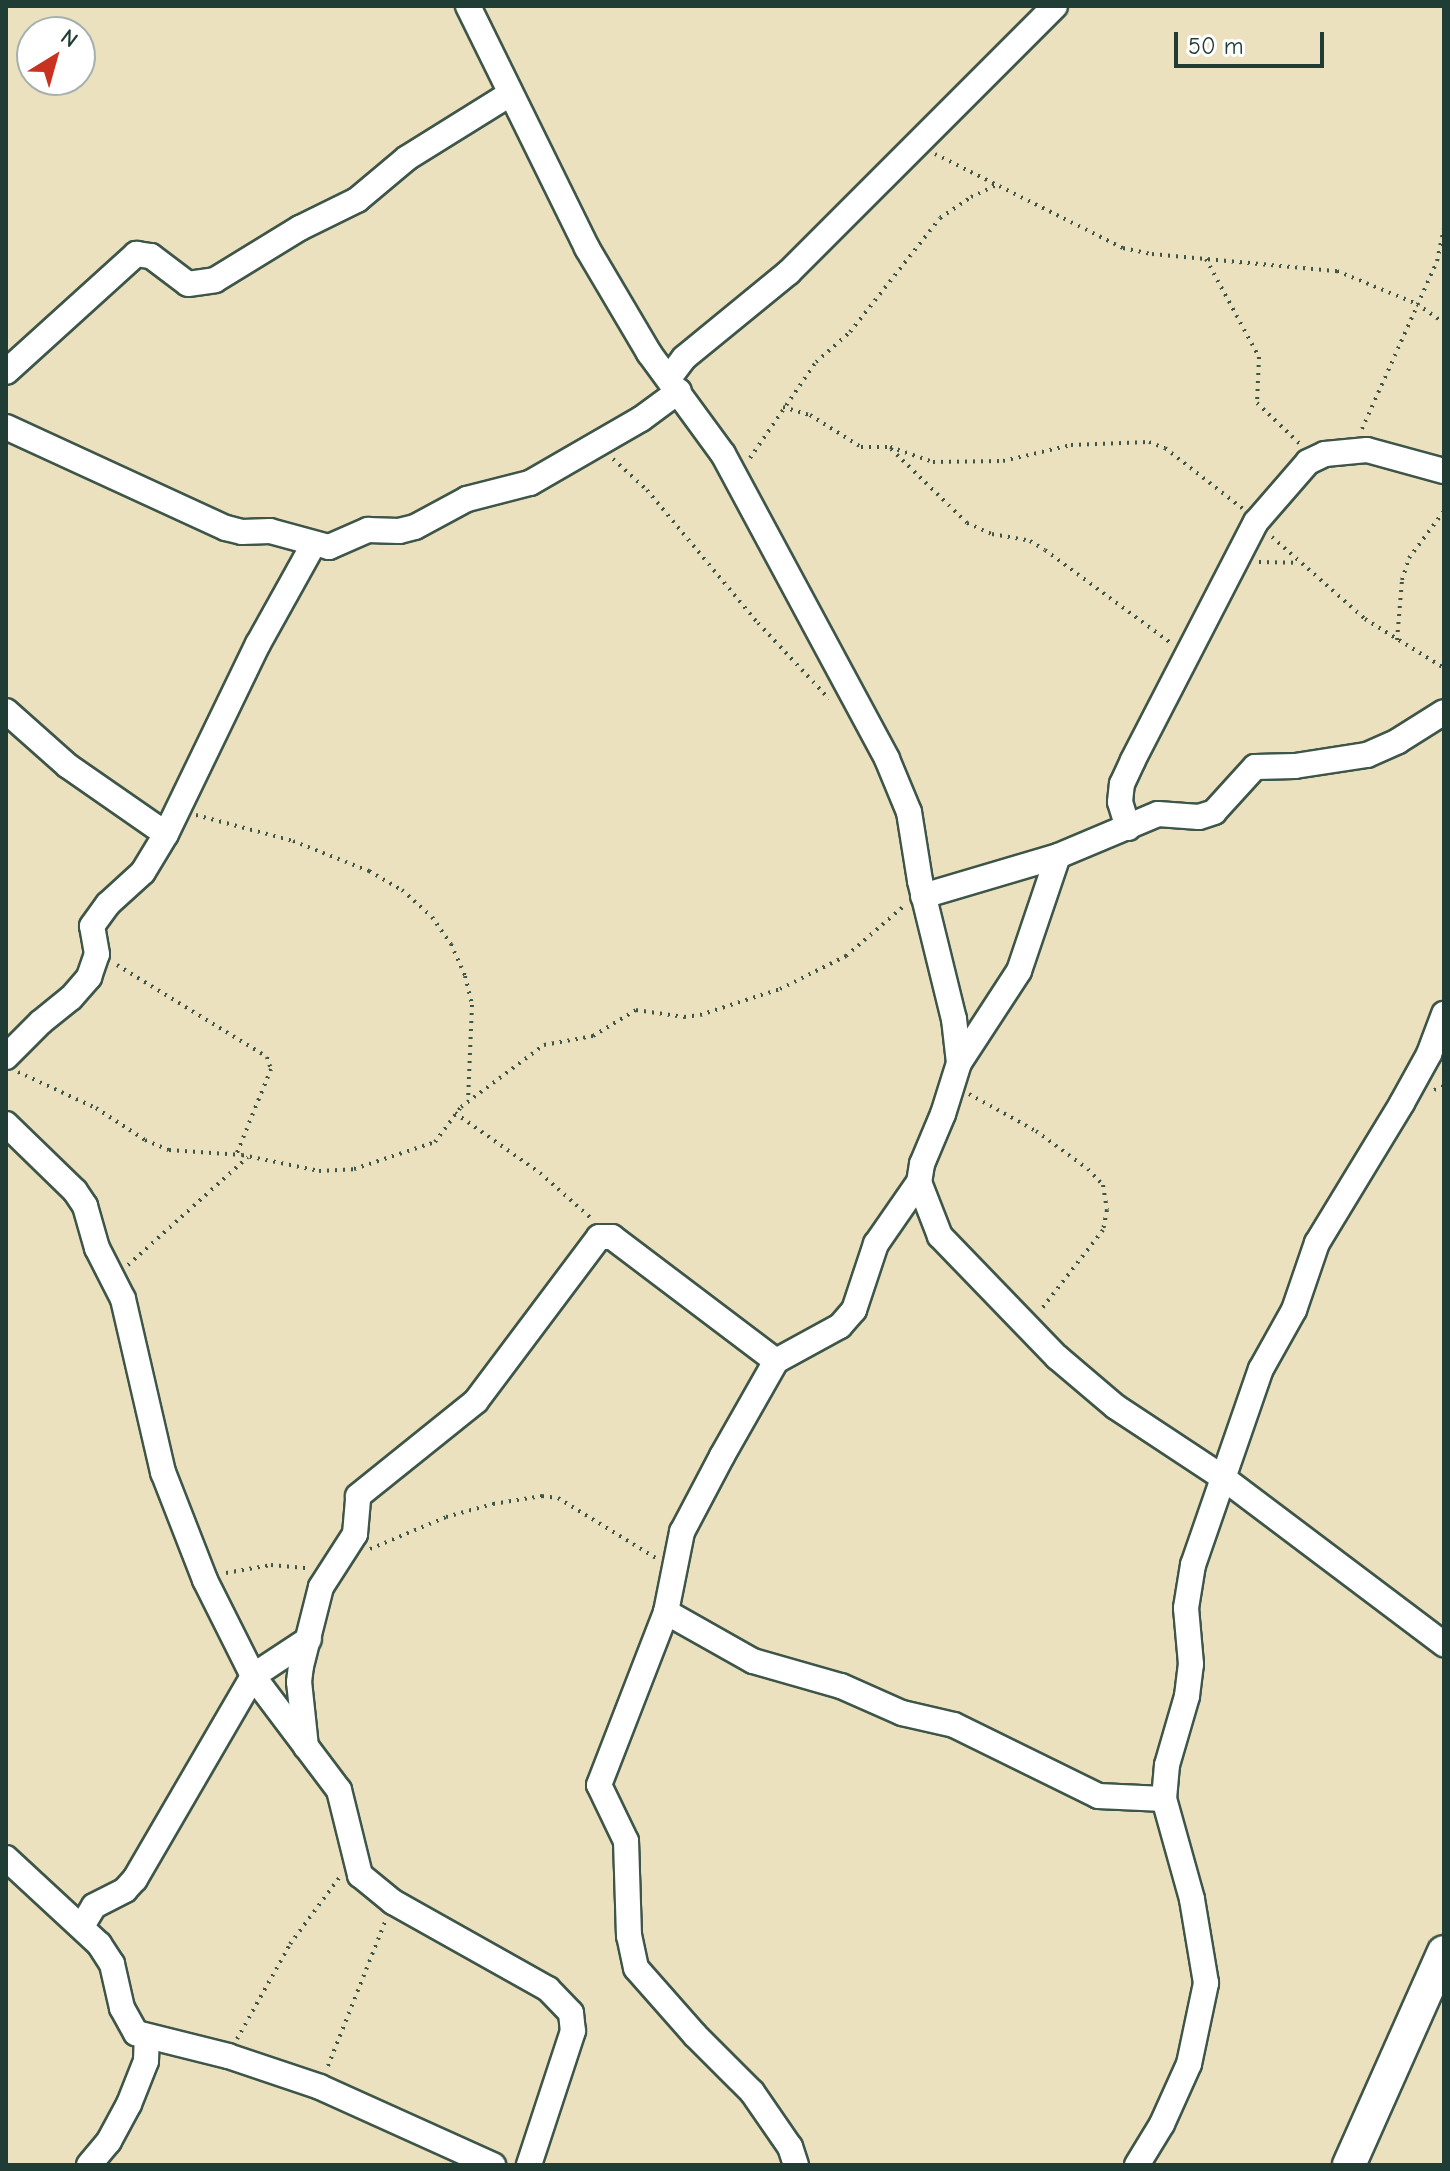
<!DOCTYPE html>
<html>
<head>
<meta charset="utf-8">
<style>
  body { margin:0 }
  #map { position:relative; width:1450px; height:2171px; overflow:hidden; background:#ece1be; font-family:"Comic Neue",sans-serif }
  div>[style] { position:absolute }
  [style*='--x'] { left:calc(var(--x)*1px); top:calc(var(--y)*1px); width:calc(var(--w)*1px); rotate:calc(var(--a)*1deg) }
  .path>* { height:4px; margin-top:-2px; transform-origin:0; background:repeating-linear-gradient(90deg,#3e5649 0 2px,transparent 0 8px) }
  .roads { filter:drop-shadow(2px 0 #3e5649) drop-shadow(-2px 0 #3e5649) drop-shadow(0 2px #3e5649) drop-shadow(0 -2px #3e5649) }
  .street>* { height:24px; margin:-12px; padding:0 12px; transform-origin:12px; border-radius:12px; background:#fff }
  .secondary>* { height:32px; margin:-16px; padding:0 16px; transform-origin:16px; border-radius:16px; background:#fff }
  span { translate:-50% -50%; white-space:nowrap; text-align:center; line-height:1.15; -webkit-text-stroke:8px #fff; paint-order:stroke }
  .frame { position:absolute; inset:0; border:8px solid #1f3d34; pointer-events:none }
  .north { position:absolute; left:16px; top:16px; width:80px; height:80px; box-sizing:border-box; background:#fff; border:2px solid #a5b1ae; border-radius:50%; rotate:37deg; font-size:22px; font-weight:700; line-height:32px; text-align:center; color:#1f3d34 }
  .north::after { content:''; display:block; margin:auto; width:28px; height:36px; background:#c8321e; clip-path:polygon(50% 0,100% 100%,50% 72%,0 100%) }
  .scale { position:absolute; left:1174px; top:32px; width:150px; height:36px; box-sizing:border-box; border:4px solid #1f3d34; border-top:0; padding-left:10px; font-size:24px; line-height:28px; white-space:nowrap; color:#1f3d34; -webkit-text-stroke:6px #fff; paint-order:stroke }
</style>
</head>
<body>
<div id="map">
  <div class="path">
    <div style="--x:935;--y:154;--w:210;--a:26.6"></div>
    <div style="--x:1123;--y:248;--w:30;--a:12"></div>
    <div style="--x:1152;--y:254;--w:186;--a:5.3"></div>
    <div style="--x:1337;--y:271;--w:87;--a:22.4"></div>
    <div style="--x:1417;--y:304;--w:33;--a:35"></div>
    <div style="--x:1206;--y:259;--w:111;--a:61.6"></div>
    <div style="--x:1259;--y:357;--w:46;--a:92.5"></div>
    <div style="--x:1257;--y:403;--w:59;--a:43.6"></div>
    <div style="--x:783;--y:407;--w:28;--a:17"></div>
    <div style="--x:810;--y:415;--w:60;--a:32.1"></div>
    <div style="--x:861;--y:447;--w:29;--a:0"></div>
    <div style="--x:890;--y:447;--w:46;--a:19.2"></div>
    <div style="--x:933;--y:462;--w:70;--a:-0.8"></div>
    <div style="--x:1003;--y:461;--w:70;--a:-13.2"></div>
    <div style="--x:1071;--y:445;--w:78;--a:-2.2"></div>
    <div style="--x:1149;--y:442;--w:17;--a:21"></div>
    <div style="--x:1165;--y:448;--w:99;--a:38"></div>
    <div style="--x:1362;--y:429;--w:184;--a:-65.9"></div>
    <div style="--x:1437;--y:261;--w:33;--a:-78"></div>
    <div style="--x:891;--y:449;--w:106;--a:44.2"></div>
    <div style="--x:967;--y:523;--w:27;--a:24"></div>
    <div style="--x:992;--y:534;--w:39;--a:10"></div>
    <div style="--x:1030;--y:541;--w:17;--a:31"></div>
    <div style="--x:1045;--y:550;--w:158;--a:36.5"></div>
    <div style="--x:750;--y:458;--w:116;--a:-55.5"></div>
    <div style="--x:816;--y:362;--w:45;--a:-41.4"></div>
    <div style="--x:850;--y:332;--w:145;--a:-51.7"></div>
    <div style="--x:940;--y:218;--w:37;--a:-34"></div>
    <div style="--x:971;--y:197;--w:29;--a:-25"></div>
    <div style="--x:613;--y:459;--w:46;--a:42.4"></div>
    <div style="--x:647;--y:490;--w:173;--a:50.2"></div>
    <div style="--x:758;--y:623;--w:104;--a:46.9"></div>
    <div style="--x:1272;--y:537;--w:124;--a:41.4"></div>
    <div style="--x:1365;--y:619;--w:93;--a:31.8"></div>
    <div style="--x:1259;--y:562;--w:39;--a:1"></div>
    <div style="--x:1397;--y:640;--w:60;--a:-85.2"></div>
    <div style="--x:1402;--y:580;--w:23;--a:-72"></div>
    <div style="--x:1409;--y:558;--w:59;--a:-53.3"></div>
    <div style="--x:196;--y:815;--w:100;--a:15"></div>
    <div style="--x:293;--y:841;--w:82;--a:21.5"></div>
    <div style="--x:369;--y:871;--w:38;--a:30"></div>
    <div style="--x:402;--y:890;--w:40;--a:42"></div>
    <div style="--x:432;--y:917;--w:33;--a:55"></div>
    <div style="--x:451;--y:944;--w:35;--a:66"></div>
    <div style="--x:465;--y:976;--w:30;--a:76"></div>
    <div style="--x:472;--y:1005;--w:95;--a:92.4"></div>
    <div style="--x:117;--y:965;--w:176;--a:31.5"></div>
    <div style="--x:267;--y:1057;--w:13;--a:72"></div>
    <div style="--x:271;--y:1069;--w:93;--a:112.1"></div>
    <div style="--x:18;--y:1072;--w:86;--a:24.8"></div>
    <div style="--x:96;--y:1108;--w:59;--a:33.1"></div>
    <div style="--x:145;--y:1140;--w:26;--a:23"></div>
    <div style="--x:169;--y:1150;--w:73;--a:3.9"></div>
    <div style="--x:242;--y:1155;--w:79;--a:11.7"></div>
    <div style="--x:319;--y:1171;--w:35;--a:-3"></div>
    <div style="--x:354;--y:1169;--w:85;--a:-18.4"></div>
    <div style="--x:435;--y:1142;--w:44;--a:-53.4"></div>
    <div style="--x:461;--y:1107;--w:104;--a:-36.8"></div>
    <div style="--x:544;--y:1045;--w:50;--a:-10.4"></div>
    <div style="--x:593;--y:1036;--w:50;--a:-31.2"></div>
    <div style="--x:636;--y:1010;--w:49;--a:8.3"></div>
    <div style="--x:684;--y:1017;--w:16;--a:-7"></div>
    <div style="--x:700;--y:1015;--w:84;--a:-18"></div>
    <div style="--x:780;--y:989;--w:74;--a:-26.6"></div>
    <div style="--x:846;--y:956;--w:78;--a:-40.8"></div>
    <div style="--x:1434;--y:1090;--w:11;--a:-22"></div>
    <div style="--x:969;--y:1094;--w:77;--a:28.9"></div>
    <div style="--x:1036;--y:1131;--w:64;--a:36.2"></div>
    <div style="--x:1088;--y:1169;--w:22;--a:47"></div>
    <div style="--x:1103;--y:1185;--w:25;--a:81"></div>
    <div style="--x:1107;--y:1210;--w:20;--a:101"></div>
    <div style="--x:1103;--y:1230;--w:103;--a:127.9"></div>
    <div style="--x:455;--y:1113;--w:104;--a:35.2"></div>
    <div style="--x:540;--y:1173;--w:69;--a:41.5"></div>
    <div style="--x:128;--y:1265;--w:161;--a:-42"></div>
    <div style="--x:370;--y:1549;--w:82;--a:-22.8"></div>
    <div style="--x:446;--y:1517;--w:49;--a:-15.5"></div>
    <div style="--x:493;--y:1504;--w:50;--a:-9.3"></div>
    <div style="--x:542;--y:1496;--w:16;--a:7"></div>
    <div style="--x:558;--y:1498;--w:115;--a:31.5"></div>
    <div style="--x:226;--y:1573;--w:46;--a:-10.1"></div>
    <div style="--x:271;--y:1565;--w:37;--a:5"></div>
    <div style="--x:237;--y:2039;--w:109;--a:-60.8"></div>
    <div style="--x:290;--y:1944;--w:82;--a:-53.4"></div>
    <div style="--x:328;--y:2066;--w:155;--a:-68.4"></div>
  </div>
  <div class="roads">
    <div class="street">
      <div style="--x:468;--y:6;--w:270;--a:63.8"></div>
      <div style="--x:587;--y:248;--w:122;--a:59.4"></div>
      <div style="--x:649;--y:353;--w:125;--a:53.8"></div>
      <div style="--x:723;--y:454;--w:346;--a:61.7"></div>
      <div style="--x:887;--y:759;--w:57;--a:67.5"></div>
      <div style="--x:909;--y:812;--w:70;--a:80.9"></div>
      <div style="--x:920;--y:881;--w:142;--a:76.2"></div>
      <div style="--x:954;--y:1019;--w:44;--a:83.5"></div>
      <div style="--x:959;--y:1063;--w:53;--a:107.4"></div>
      <div style="--x:943;--y:1114;--w:54;--a:112.8"></div>
      <div style="--x:922;--y:1164;--w:18;--a:99"></div>
      <div style="--x:919;--y:1182;--w:58;--a:68.7"></div>
      <div style="--x:940;--y:1236;--w:168;--a:46"></div>
      <div style="--x:1057;--y:1357;--w:77;--a:40.3"></div>
      <div style="--x:1116;--y:1407;--w:127;--a:33.4"></div>
      <div style="--x:1222;--y:1477;--w:278;--a:37"></div>
      <div style="--x:6;--y:372;--w:176;--a:-42.2"></div>
      <div style="--x:136;--y:254;--w:15;--a:8"></div>
      <div style="--x:151;--y:256;--w:46;--a:37.1"></div>
      <div style="--x:188;--y:284;--w:27;--a:-8"></div>
      <div style="--x:215;--y:280;--w:100;--a:-31.5"></div>
      <div style="--x:300;--y:228;--w:64;--a:-26.2"></div>
      <div style="--x:357;--y:200;--w:65;--a:-40"></div>
      <div style="--x:407;--y:158;--w:121;--a:-31.9"></div>
      <div style="--x:669;--y:378;--w:25;--a:-53"></div>
      <div style="--x:684;--y:358;--w:136;--a:-39.3"></div>
      <div style="--x:789;--y:272;--w:376;--a:-45"></div>
      <div style="--x:6;--y:427;--w:242;--a:24.7"></div>
      <div style="--x:226;--y:528;--w:16;--a:14"></div>
      <div style="--x:242;--y:532;--w:28;--a:-2"></div>
      <div style="--x:270;--y:531;--w:61;--a:15.2"></div>
      <div style="--x:329;--y:547;--w:43;--a:-23.6"></div>
      <div style="--x:368;--y:530;--w:31;--a:2"></div>
      <div style="--x:399;--y:531;--w:16;--a:-14"></div>
      <div style="--x:415;--y:527;--w:59;--a:-28.3"></div>
      <div style="--x:467;--y:499;--w:65;--a:-14.3"></div>
      <div style="--x:530;--y:483;--w:128;--a:-30"></div>
      <div style="--x:641;--y:419;--w:47;--a:-36.4"></div>
      <div style="--x:6;--y:711;--w:83;--a:41.6"></div>
      <div style="--x:68;--y:766;--w:119;--a:34.8"></div>
      <div style="--x:1128;--y:828;--w:27;--a:-107"></div>
      <div style="--x:1120;--y:802;--w:18;--a:-84"></div>
      <div style="--x:1122;--y:784;--w:26;--a:-65"></div>
      <div style="--x:1133;--y:760;--w:268;--a:-62.7"></div>
      <div style="--x:1256;--y:522;--w:79;--a:-49.1"></div>
      <div style="--x:1308;--y:462;--w:19;--a:-25"></div>
      <div style="--x:1325;--y:454;--w:42;--a:-5.4"></div>
      <div style="--x:1367;--y:450;--w:80;--a:15.3"></div>
      <div style="--x:923;--y:896;--w:141;--a:-16.5"></div>
      <div style="--x:1058;--y:856;--w:108;--a:-22.8"></div>
      <div style="--x:1158;--y:814;--w:41;--a:4.2"></div>
      <div style="--x:1199;--y:817;--w:16;--a:-18"></div>
      <div style="--x:1214;--y:812;--w:61;--a:-47.7"></div>
      <div style="--x:1255;--y:767;--w:40;--a:-1.4"></div>
      <div style="--x:1295;--y:766;--w:73;--a:-8.7"></div>
      <div style="--x:1367;--y:755;--w:34;--a:-24"></div>
      <div style="--x:1398;--y:741;--w:54;--a:-32.2"></div>
      <div style="--x:6;--y:1057;--w:49;--a:-45"></div>
      <div style="--x:41;--y:1022;--w:38;--a:-39"></div>
      <div style="--x:71;--y:998;--w:28;--a:-49"></div>
      <div style="--x:89;--y:977;--w:24;--a:-71"></div>
      <div style="--x:97;--y:954;--w:28;--a:-100"></div>
      <div style="--x:92;--y:926;--w:27;--a:-54"></div>
      <div style="--x:108;--y:904;--w:47;--a:-42.4"></div>
      <div style="--x:143;--y:872;--w:44;--a:-58.8"></div>
      <div style="--x:166;--y:834;--w:211;--a:-64.2"></div>
      <div style="--x:258;--y:644;--w:113;--a:-60.9"></div>
      <div style="--x:959;--y:1063;--w:110;--a:-56.9"></div>
      <div style="--x:1019;--y:971;--w:121;--a:-71.3"></div>
      <div style="--x:6;--y:1124;--w:96;--a:44.2"></div>
      <div style="--x:75;--y:1191;--w:18;--a:56"></div>
      <div style="--x:85;--y:1206;--w:44;--a:74.1"></div>
      <div style="--x:97;--y:1248;--w:57;--a:63"></div>
      <div style="--x:123;--y:1299;--w:178;--a:77"></div>
      <div style="--x:163;--y:1472;--w:116;--a:68.7"></div>
      <div style="--x:205;--y:1580;--w:107;--a:63.4"></div>
      <div style="--x:253;--y:1676;--w:143;--a:53"></div>
      <div style="--x:339;--y:1790;--w:88;--a:76.1"></div>
      <div style="--x:360;--y:1875;--w:43;--a:39.3"></div>
      <div style="--x:393;--y:1902;--w:178;--a:29.3"></div>
      <div style="--x:548;--y:1989;--w:33;--a:46"></div>
      <div style="--x:571;--y:2013;--w:18;--a:84"></div>
      <div style="--x:573;--y:2031;--w:141;--a:108.2"></div>
      <div style="--x:666;--y:1612;--w:100;--a:29.4"></div>
      <div style="--x:753;--y:1661;--w:91;--a:15.9"></div>
      <div style="--x:841;--y:1686;--w:67;--a:23.9"></div>
      <div style="--x:902;--y:1713;--w:53;--a:13"></div>
      <div style="--x:954;--y:1725;--w:161;--a:26.2"></div>
      <div style="--x:1098;--y:1796;--w:66;--a:2.6"></div>
      <div style="--x:306;--y:1747;--w:65;--a:-96.1"></div>
      <div style="--x:299;--y:1682;--w:16;--a:-83"></div>
      <div style="--x:301;--y:1666;--w:81;--a:-75.8"></div>
      <div style="--x:321;--y:1587;--w:63;--a:-57.3"></div>
      <div style="--x:355;--y:1534;--w:38;--a:-85"></div>
      <div style="--x:358;--y:1496;--w:151;--a:-38.8"></div>
      <div style="--x:476;--y:1401;--w:205;--a:-53.1"></div>
      <div style="--x:599;--y:1237;--w:13;--a:0"></div>
      <div style="--x:612;--y:1237;--w:206;--a:37.1"></div>
      <div style="--x:6;--y:1858;--w:127;--a:42.8"></div>
      <div style="--x:99;--y:1944;--w:24;--a:57"></div>
      <div style="--x:112;--y:1964;--w:45;--a:77.2"></div>
      <div style="--x:122;--y:2008;--w:29;--a:61"></div>
      <div style="--x:136;--y:2033;--w:95;--a:14"></div>
      <div style="--x:228;--y:2056;--w:97;--a:18.6"></div>
      <div style="--x:320;--y:2087;--w:190;--a:24.3"></div>
      <div style="--x:82;--y:1926;--w:23;--a:-59"></div>
      <div style="--x:94;--y:1906;--w:35;--a:-27"></div>
      <div style="--x:125;--y:1890;--w:15;--a:-48"></div>
      <div style="--x:135;--y:1879;--w:235;--a:-59.8"></div>
      <div style="--x:253;--y:1676;--w:67;--a:-33.5"></div>
      <div style="--x:89;--y:2165;--w:31;--a:-50"></div>
      <div style="--x:109;--y:2141;--w:42;--a:-61.6"></div>
      <div style="--x:129;--y:2104;--w:46;--a:-68.4"></div>
      <div style="--x:146;--y:2061;--w:23;--a:-88"></div>
      <div style="--x:796;--y:2165;--w:19;--a:-108"></div>
      <div style="--x:790;--y:2147;--w:67;--a:-124.6"></div>
      <div style="--x:752;--y:2092;--w:81;--a:-135"></div>
      <div style="--x:695;--y:2035;--w:89;--a:-131.4"></div>
      <div style="--x:636;--y:1968;--w:33;--a:-102"></div>
      <div style="--x:629;--y:1936;--w:95;--a:-91.8"></div>
      <div style="--x:626;--y:1841;--w:62;--a:-115.7"></div>
      <div style="--x:599;--y:1785;--w:186;--a:-68.8"></div>
      <div style="--x:666;--y:1612;--w:82;--a:-78.7"></div>
      <div style="--x:682;--y:1532;--w:86;--a:-62.2"></div>
      <div style="--x:722;--y:1456;--w:109;--a:-60.4"></div>
      <div style="--x:776;--y:1361;--w:73;--a:-28.7"></div>
      <div style="--x:840;--y:1326;--w:21;--a:-49"></div>
      <div style="--x:854;--y:1310;--w:70;--a:-71.6"></div>
      <div style="--x:876;--y:1244;--w:75;--a:-55.3"></div>
      <div style="--x:1137;--y:2165;--w:48;--a:-58.6"></div>
      <div style="--x:1162;--y:2124;--w:66;--a:-65.8"></div>
      <div style="--x:1189;--y:2064;--w:83;--a:-78.1"></div>
      <div style="--x:1206;--y:1983;--w:85;--a:-99.5"></div>
      <div style="--x:1192;--y:1899;--w:104;--a:-105.6"></div>
      <div style="--x:1164;--y:1799;--w:34;--a:-85"></div>
      <div style="--x:1167;--y:1765;--w:72;--a:-73.8"></div>
      <div style="--x:1187;--y:1696;--w:32;--a:-83"></div>
      <div style="--x:1191;--y:1664;--w:56;--a:-95.1"></div>
      <div style="--x:1186;--y:1608;--w:44;--a:-80.8"></div>
      <div style="--x:1193;--y:1565;--w:207;--a:-70.9"></div>
      <div style="--x:1261;--y:1369;--w:68;--a:-60.8"></div>
      <div style="--x:1294;--y:1310;--w:71;--a:-71.1"></div>
      <div style="--x:1317;--y:1243;--w:164;--a:-58.7"></div>
      <div style="--x:1402;--y:1103;--w:56;--a:-61.1"></div>
      <div style="--x:1429;--y:1054;--w:43;--a:-69.4"></div>
    </div>
    <div class="secondary">
      <div style="--x:1349;--y:2165;--w:233;--a:-66"></div>
    </div>
  </div>
  <div class="frame"></div>
  <div class="north">N</div>
  <div class="scale">50 m</div>
</div>
</body>
</html>
